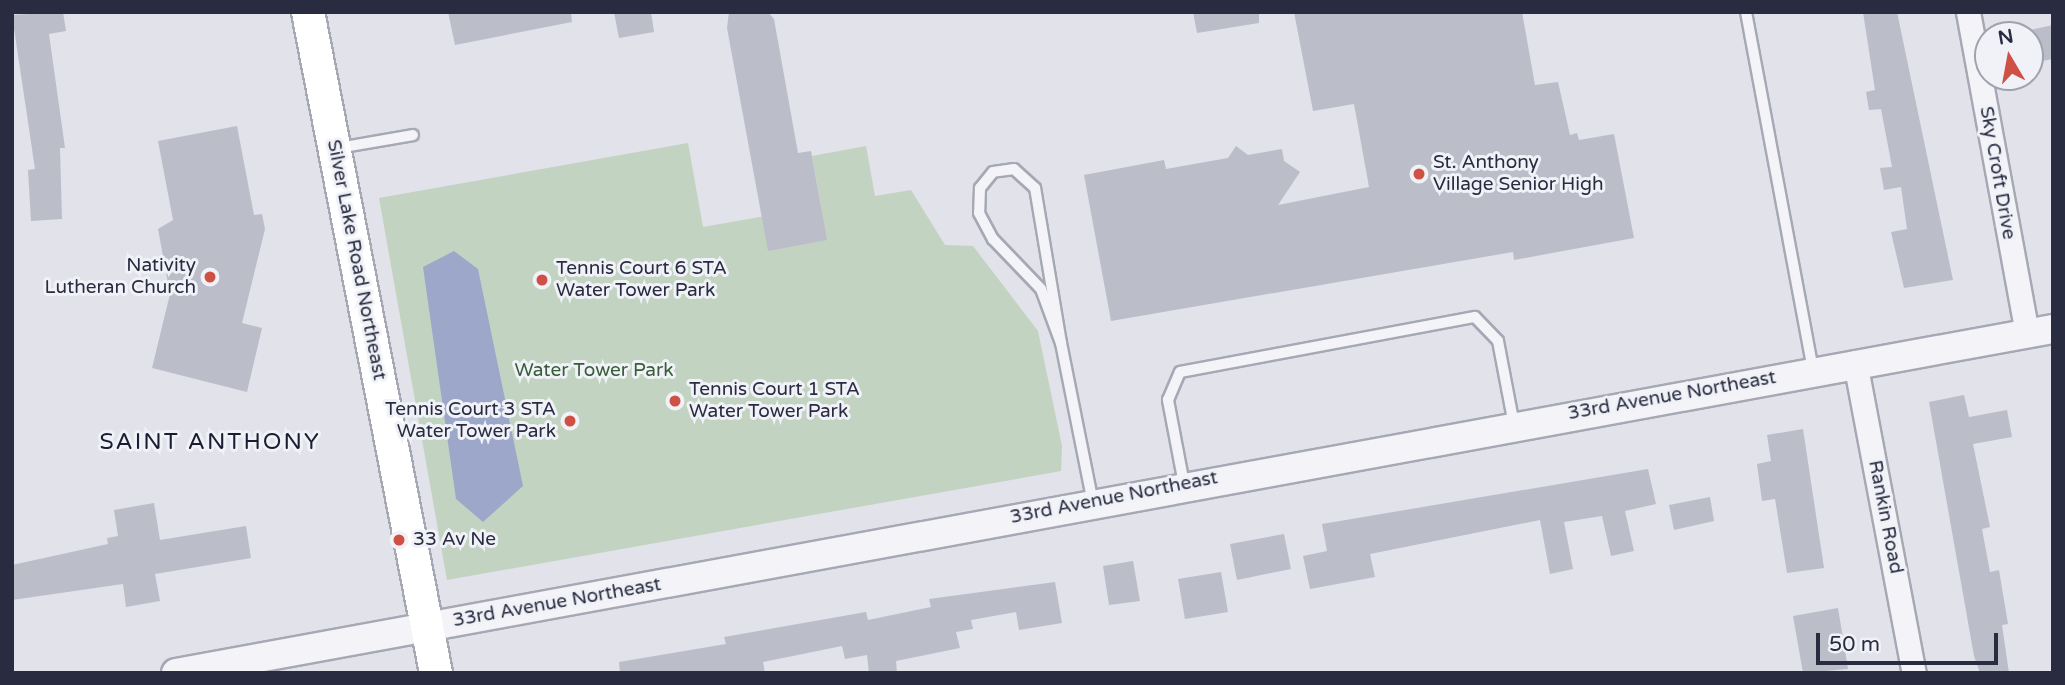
<!DOCTYPE html>
<html>
<head>
<meta charset="utf-8">
<style>
  body { margin:0 }
  #map { position:relative; width:2065px; height:685px; overflow:hidden; background:#e1e2ea; font-family:"Varela Round",sans-serif }
  div>[style] { position:absolute }
  [style*='--x'] { left:calc(var(--x)*1px); top:calc(var(--y)*1px); width:calc(var(--w)*1px); rotate:calc(var(--a)*1deg) }
  .green>* { inset:0; background:#c2d3c2 }
  .water>* { inset:0; background:#9ca7ca }
  .building>* { inset:0; background:#bbbdc9 }
  .roads { filter:drop-shadow(2px 0 #a6a8b4) drop-shadow(-2px 0 #a6a8b4) drop-shadow(0 2px #a6a8b4) drop-shadow(0 -2px #a6a8b4) }
  .service>* { height:10px; margin:-5px; padding:0 5px; transform-origin:5px; border-radius:5px; background:#f4f4f8 }
  .minor>* { height:23px; margin:-11.5px; padding:0 11.5px; transform-origin:11.5px; border-radius:11.5px; background:#f4f4f8 }
  .tertiary>* { height:28px; margin:-14px; padding:0 14px; transform-origin:14px; border-radius:14px; background:#f4f4f8 }
  .secondary>* { height:32px; margin:-16px; padding:0 16px; transform-origin:16px; border-radius:16px; background:#fff }
  .dots>* { width:19px; height:19px; translate:-50% -50%; box-sizing:border-box; border:4px solid #f0f2f7; border-radius:50% }
  span { translate:-50% -50%; white-space:nowrap; text-align:center; line-height:1.15; -webkit-text-stroke:6px #f0f2f7; paint-order:stroke }
  .poi-label { font-size:19px; color:#292c41 }
  .left { translate:0 -50%; text-align:left }
  .right { translate:-100% -50%; text-align:right }
  .street-label { font-size:19px; color:#292c41 }
  .park-label { font-size:19px; color:#365d38 }
  .quarter-label { font-size:23px; color:#1b1e32; letter-spacing:2px }
  .frame { position:absolute; inset:0; border:14px solid #292c41; pointer-events:none }
  .north { position:absolute; left:1974px; top:21px; width:70px; height:70px; box-sizing:border-box; background:#f0f2f7; border:2px solid #a0a3ae; border-radius:50%; rotate:350deg; font-size:19px; font-weight:700; line-height:28px; text-align:center; color:#292c41 }
  .north::after { content:''; display:block; margin:auto; width:24px; height:32px; background:#cf5146; clip-path:polygon(50% 0,100% 100%,50% 72%,0 100%) }
  .scale { position:absolute; left:1816px; top:633px; width:182px; height:32px; box-sizing:border-box; border:4px solid #292c41; border-top:0; padding-left:9px; font-size:21px; line-height:24px; white-space:nowrap; color:#292c41; -webkit-text-stroke:5px #f0f2f7; paint-order:stroke }
</style>
</head>
<body>
<div id="map">
  <div class="green">
    <div style="clip-path:polygon(688px 143px,703px 227px,821px 206px,812px 156px,866px 146px,875px 196px,911px 190px,945px 245px,973px 246px,1038px 331px,1062px 446px,1061px 471px,447px 580px,379px 198px)"></div>
  </div>
  <div class="water">
    <div style="clip-path:polygon(454px 251px,478px 269px,523px 486px,483px 522px,456px 499px,423px 267px)"></div>
  </div>
  <div class="building">
    <div style="clip-path:polygon(63px 12px,66px 31px,49px 34px,65px 148px,60px 148px,62px 219px,31px 221px,28px 170px,35px 169px,12px 15px)"></div>
    <div style="clip-path:polygon(448px 12px,571px 12px,572px 22px,455px 45px)"></div>
    <div style="clip-path:polygon(614px 12px,651px 12px,654px 32px,619px 38px)"></div>
    <div style="clip-path:polygon(729px 12px,768px 12px,774px 19px,798px 153px,811px 151px,827px 240px,768px 251px,727px 28px)"></div>
    <div style="clip-path:polygon(1193px 12px,1259px 12px,1259px 23px,1197px 33px)"></div>
    <div style="clip-path:polygon(1294px 12px,1522px 12px,1535px 85px,1558px 82px,1570px 135px,1577px 133px,1579px 140px,1614px 134px,1634px 238px,1514px 260px,1513px 252px,1111px 321px,1084px 175px,1164px 160px,1166px 169px,1228px 158px,1236px 146px,1248px 155px,1282px 149px,1284px 161px,1300px 172px,1278px 205px,1369px 187px,1354px 104px,1313px 111px)"></div>
    <div style="clip-path:polygon(1863px 12px,1897px 12px,1953px 280px,1904px 288px,1891px 232px,1907px 229px,1901px 187px,1884px 190px,1880px 168px,1892px 167px,1881px 109px,1869px 110px,1866px 92px,1875px 90px)"></div>
    <div style="clip-path:polygon(2053px 25px,2053px 59px,2030px 63px,2030px 30px)"></div>
    <div style="clip-path:polygon(237px 126px,254px 215px,262px 214px,265px 229px,242px 323px,262px 328px,247px 392px,152px 368px,170px 294px,158px 229px,173px 220px,158px 141px)"></div>
    <div style="clip-path:polygon(1964px 395px,1969px 417px,2007px 410px,2012px 437px,1973px 444px,1990px 527px,1982px 529px,1990px 572px,1999px 570px,2008px 624px,2002px 625px,2009px 673px,1980px 673px,1974px 656px,1929px 402px)"></div>
    <div style="clip-path:polygon(1803px 429px,1824px 568px,1787px 573px,1775px 499px,1762px 501px,1757px 464px,1771px 461px,1767px 435px)"></div>
    <div style="clip-path:polygon(1648px 469px,1656px 504px,1625px 511px,1634px 551px,1611px 556px,1602px 516px,1564px 522px,1573px 569px,1550px 574px,1540px 520px,1370px 554px,1375px 577px,1310px 589px,1303px 556px,1327px 551px,1322px 524px)"></div>
    <div style="clip-path:polygon(1710px 497px,1714px 521px,1674px 530px,1669px 505px)"></div>
    <div style="clip-path:polygon(154px 503px,160px 540px,246px 526px,251px 558px,155px 574px,160px 601px,126px 607px,123px 584px,12px 600px,12px 565px,108px 544px,107px 538px,118px 536px,114px 510px)"></div>
    <div style="clip-path:polygon(1284px 534px,1291px 569px,1237px 580px,1230px 544px)"></div>
    <div style="clip-path:polygon(1133px 561px,1140px 601px,1109px 605px,1103px 566px)"></div>
    <div style="clip-path:polygon(1221px 572px,1228px 612px,1185px 619px,1178px 579px)"></div>
    <div style="clip-path:polygon(1055px 582px,1062px 623px,1019px 630px,1016px 612px,971px 620px,973px 629px,956px 632px,960px 648px,896px 661px,897px 673px,869px 673px,867px 655px,845px 659px,842px 646px,763px 662px,765px 673px,620px 673px,619px 662px,726px 644px,724px 637px,866px 612px,868px 620px,931px 607px,929px 599px)"></div>
    <div style="clip-path:polygon(1838px 608px,1848px 669px,1803px 673px,1793px 616px)"></div>
  </div>
  <div class="roads">
    <div class="service">
      <div style="--x:1746;--y:12;--w:364;--a:79.4"></div>
      <div style="--x:338;--y:148;--w:76;--a:-9.8"></div>
      <div style="--x:1061;--y:343;--w:157;--a:-99.5"></div>
      <div style="--x:1035;--y:188;--w:28;--a:-138"></div>
      <div style="--x:1014;--y:169;--w:21;--a:172"></div>
      <div style="--x:993;--y:172;--w:21;--a:129"></div>
      <div style="--x:980;--y:188;--w:25;--a:92"></div>
      <div style="--x:979;--y:213;--w:30;--a:62"></div>
      <div style="--x:993;--y:239;--w:69;--a:46.2"></div>
      <div style="--x:1041;--y:289;--w:58;--a:69.7"></div>
      <div style="--x:1061;--y:343;--w:163;--a:78.7"></div>
      <div style="--x:1184;--y:484;--w:86;--a:-100.8"></div>
      <div style="--x:1168;--y:400;--w:30;--a:-67"></div>
      <div style="--x:1180;--y:372;--w:300;--a:-10.6"></div>
      <div style="--x:1475;--y:317;--w:33;--a:46"></div>
      <div style="--x:1498;--y:341;--w:86;--a:79.2"></div>
    </div>
    <div class="minor">
      <div style="--x:1968;--y:12;--w:327;--a:79.6"></div>
      <div style="--x:1855;--y:362;--w:317;--a:79.3"></div>
    </div>
    <div class="tertiary">
      <div style="--x:176;--y:673;--w:1908;--a:-10.39"></div>
    </div>
    <div class="secondary">
      <div style="--x:308;--y:12;--w:673;--a:79.04"></div>
    </div>
  </div>
  <div class="dots">
    <div style="left:1419px;top:174px;background:#cf5146"></div>
    <div style="left:210px;top:277px;background:#cf5146"></div>
    <div style="left:542px;top:280px;background:#cf5146"></div>
    <div style="left:675px;top:401px;background:#cf5146"></div>
    <div style="left:570px;top:421px;background:#cf5146"></div>
    <div style="left:399px;top:540px;background:#cf5146"></div>
  </div>
  <div class="poi-label">
    <span class="left" style="left:1433px;top:174px">St. Anthony<br>Village Senior High</span>
    <span class="right" style="left:196px;top:277px">Nativity<br>Lutheran Church</span>
    <span class="left" style="left:556px;top:280px">Tennis Court 6 STA<br>Water Tower Park</span>
    <span class="left" style="left:689px;top:401px">Tennis Court 1 STA<br>Water Tower Park</span>
    <span class="right" style="left:556px;top:421px">Tennis Court 3 STA<br>Water Tower Park</span>
    <span class="left" style="left:413px;top:540px">33 Av Ne</span>
  </div>
  <div class="street-label">
    <span style="left:1997px;top:173px;rotate:80deg">Sky Croft Drive</span>
    <span style="left:356px;top:260px;rotate:79deg">Silver Lake Road Northeast</span>
    <span style="left:1672px;top:396px;rotate:-10deg">33rd Avenue Northeast</span>
    <span style="left:1114px;top:498px;rotate:-11deg">33rd Avenue Northeast</span>
    <span style="left:1885px;top:517px;rotate:79deg">Rankin Road</span>
    <span style="left:557px;top:603px;rotate:-10deg">33rd Avenue Northeast</span>
  </div>
  <div class="park-label">
    <span style="left:594px;top:371px">Water Tower Park</span>
  </div>
  <div class="quarter-label">
    <span style="left:210px;top:442px">SAINT ANTHONY</span>
  </div>
  <div class="frame"></div>
  <div class="north">N</div>
  <div class="scale">50 m</div>
</div>
</body>
</html>
